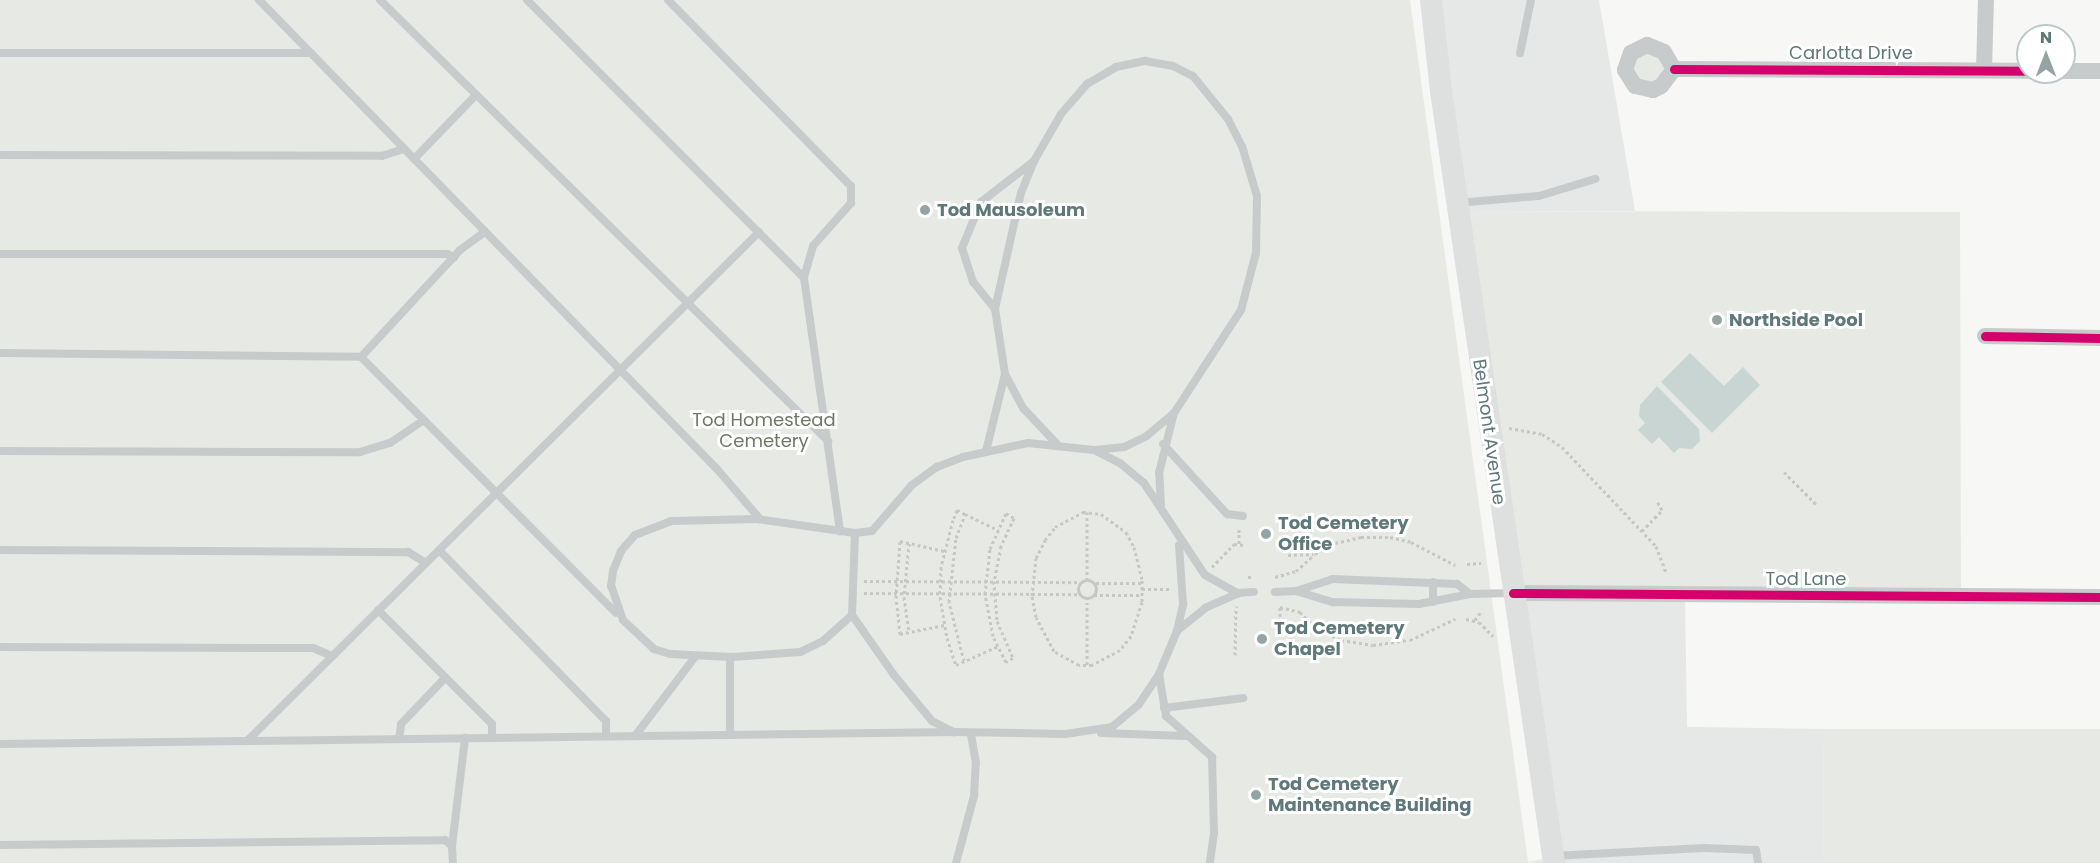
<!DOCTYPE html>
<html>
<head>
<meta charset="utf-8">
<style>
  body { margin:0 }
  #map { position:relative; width:2100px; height:863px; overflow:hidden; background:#f7f7f6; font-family:Poppins,sans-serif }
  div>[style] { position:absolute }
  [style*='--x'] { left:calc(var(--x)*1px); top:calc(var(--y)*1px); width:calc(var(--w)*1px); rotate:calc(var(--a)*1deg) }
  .built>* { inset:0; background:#e6e8e8 }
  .green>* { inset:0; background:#e7e9e4 }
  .water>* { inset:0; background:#c8d5d3 }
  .path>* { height:3px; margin-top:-1.5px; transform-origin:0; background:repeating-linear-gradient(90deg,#c6c7c7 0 3px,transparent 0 6px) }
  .path>.ring { margin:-1.5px; padding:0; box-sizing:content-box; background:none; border:3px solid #c6c7c7; border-radius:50% }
  .service>* { height:8px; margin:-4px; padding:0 4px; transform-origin:4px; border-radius:4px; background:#c8cbcb }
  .minor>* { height:16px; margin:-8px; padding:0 8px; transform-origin:8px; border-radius:8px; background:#c8cbcb }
  .secondary>* { height:22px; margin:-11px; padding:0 11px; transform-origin:11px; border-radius:11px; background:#dedfdf }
  .cycleway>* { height:9px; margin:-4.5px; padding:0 4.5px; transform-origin:4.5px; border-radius:4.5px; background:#d6006c }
  .dots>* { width:16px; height:16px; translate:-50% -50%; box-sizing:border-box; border:3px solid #fff; border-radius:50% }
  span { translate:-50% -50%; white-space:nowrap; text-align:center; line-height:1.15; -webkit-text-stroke:6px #fff; paint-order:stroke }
  .street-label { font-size:18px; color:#5f787a }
  .poi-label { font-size:18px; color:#5f787a; font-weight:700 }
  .left { translate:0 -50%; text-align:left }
  .park-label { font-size:18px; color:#6e7862 }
  .north { position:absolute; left:2016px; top:24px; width:60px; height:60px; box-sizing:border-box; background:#fff; border:2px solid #bfc9ca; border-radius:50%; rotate:0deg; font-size:16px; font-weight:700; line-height:24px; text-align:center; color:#5f787a }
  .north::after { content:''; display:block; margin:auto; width:21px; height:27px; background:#94a4a5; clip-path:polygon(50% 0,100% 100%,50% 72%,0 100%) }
</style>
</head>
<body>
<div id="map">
  <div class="built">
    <div style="clip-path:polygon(1431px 0,1599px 0,1635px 211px,1458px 211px)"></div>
    <div style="clip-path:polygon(1513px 593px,1685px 594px,1687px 727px,1824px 729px,1823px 863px,1554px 863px)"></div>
  </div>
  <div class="green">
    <div style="clip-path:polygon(0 0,1410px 0,1528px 862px,1553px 857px,1554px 863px,0 863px)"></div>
    <div style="clip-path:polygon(1647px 45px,1674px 69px,1643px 90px,1626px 61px)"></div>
    <div style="clip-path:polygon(1458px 211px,1960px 212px,1961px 596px,1513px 593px)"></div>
    <div style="clip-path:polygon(1824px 729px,2100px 729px,2100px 863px,1823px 863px)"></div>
  </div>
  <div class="water">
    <div style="clip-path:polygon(1690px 353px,1724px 386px,1743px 367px,1760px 385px,1712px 433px,1661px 382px)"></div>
    <div style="clip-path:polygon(1657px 386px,1699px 429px,1700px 441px,1692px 449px,1679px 448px,1674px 453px,1659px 437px,1652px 444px,1638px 430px,1645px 423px,1639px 416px,1640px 405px)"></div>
  </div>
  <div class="path">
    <div style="--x:1509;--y:428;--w:34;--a:10"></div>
    <div style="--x:1542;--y:434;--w:24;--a:33"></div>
    <div style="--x:1562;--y:447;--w:137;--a:46.5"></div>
    <div style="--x:1656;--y:546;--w:28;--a:69"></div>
    <div style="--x:1784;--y:472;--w:45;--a:45"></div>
    <div style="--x:1083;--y:512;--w:18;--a:6"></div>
    <div style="--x:1101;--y:514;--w:31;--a:36"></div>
    <div style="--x:1126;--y:532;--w:17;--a:62"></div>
    <div style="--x:1134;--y:547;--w:34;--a:76"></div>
    <div style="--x:1142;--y:580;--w:22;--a:90"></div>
    <div style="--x:1142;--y:602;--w:36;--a:108"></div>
    <div style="--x:1131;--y:636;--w:18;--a:128"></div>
    <div style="--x:1120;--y:650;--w:32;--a:152"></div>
    <div style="--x:1092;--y:665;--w:13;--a:180"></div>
    <div style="--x:1079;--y:665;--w:29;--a:-151"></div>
    <div style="--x:1054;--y:651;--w:38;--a:-118"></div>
    <div style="--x:1036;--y:617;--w:21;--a:-101"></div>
    <div style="--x:1032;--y:596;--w:38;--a:-84"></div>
    <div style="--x:1036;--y:558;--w:20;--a:-63"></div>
    <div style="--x:1045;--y:540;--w:16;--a:-52"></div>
    <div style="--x:1055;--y:527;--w:32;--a:-28"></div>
    <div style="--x:1087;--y:512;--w:67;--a:90"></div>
    <div style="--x:1006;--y:513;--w:9;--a:32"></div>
    <div style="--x:1014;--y:518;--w:31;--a:115"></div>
    <div style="--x:1001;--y:546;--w:36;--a:101"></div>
    <div style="--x:994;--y:581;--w:40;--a:85.7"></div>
    <div style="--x:997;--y:621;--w:40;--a:66.6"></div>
    <div style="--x:1013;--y:658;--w:8;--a:150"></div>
    <div style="--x:1006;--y:662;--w:29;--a:-117"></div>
    <div style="--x:993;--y:636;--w:43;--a:-100.8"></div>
    <div style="--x:985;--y:594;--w:45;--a:-83.7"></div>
    <div style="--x:990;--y:549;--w:39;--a:-66"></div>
    <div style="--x:965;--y:514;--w:9;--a:-153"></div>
    <div style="--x:957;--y:510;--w:11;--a:112"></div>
    <div style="--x:953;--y:520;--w:49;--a:104.3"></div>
    <div style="--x:941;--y:567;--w:30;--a:92"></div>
    <div style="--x:940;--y:597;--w:42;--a:80.3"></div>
    <div style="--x:947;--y:638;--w:28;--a:72"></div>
    <div style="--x:956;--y:665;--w:46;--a:-24.3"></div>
    <div style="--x:1239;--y:529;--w:16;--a:90"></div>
    <div style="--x:1642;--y:531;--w:29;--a:-46"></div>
    <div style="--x:1662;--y:510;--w:10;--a:-119"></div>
    <div style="--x:909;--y:543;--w:54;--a:95.3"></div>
    <div style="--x:904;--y:597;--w:35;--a:82"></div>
    <div style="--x:1288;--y:555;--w:25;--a:-2"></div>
    <div style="--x:1467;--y:564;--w:14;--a:-4"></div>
    <div style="--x:1212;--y:567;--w:32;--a:-46"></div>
    <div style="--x:1234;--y:544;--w:10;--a:6"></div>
    <div style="--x:1248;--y:577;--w:6;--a:0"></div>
    <div style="--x:1275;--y:577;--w:22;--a:-16"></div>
    <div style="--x:1296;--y:571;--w:25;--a:-42"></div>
    <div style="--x:1315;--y:554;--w:23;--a:-29"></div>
    <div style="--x:1335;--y:543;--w:27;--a:-13"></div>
    <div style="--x:1361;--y:537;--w:29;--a:0"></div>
    <div style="--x:1390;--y:537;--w:22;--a:13"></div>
    <div style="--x:1411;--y:542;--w:50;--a:27.6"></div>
    <div class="ring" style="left:1078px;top:580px;width:15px;height:15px"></div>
    <div style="--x:864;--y:581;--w:216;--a:0.3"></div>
    <div style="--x:1096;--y:583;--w:46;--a:0"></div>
    <div style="--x:1142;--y:589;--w:28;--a:0"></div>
    <div style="--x:864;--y:593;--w:216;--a:0.3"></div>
    <div style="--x:1094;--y:595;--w:48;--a:0"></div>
    <div style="--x:1280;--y:607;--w:21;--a:14"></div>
    <div style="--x:1300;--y:612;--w:23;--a:45"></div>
    <div style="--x:1316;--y:628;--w:28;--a:26"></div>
    <div style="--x:1341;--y:640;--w:32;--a:9"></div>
    <div style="--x:1373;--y:645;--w:37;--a:-8"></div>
    <div style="--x:1410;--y:640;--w:50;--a:-25"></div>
    <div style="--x:1280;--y:607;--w:15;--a:90"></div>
    <div style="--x:1466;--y:619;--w:13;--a:13"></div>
    <div style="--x:1479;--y:622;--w:20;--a:45"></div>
    <div style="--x:1475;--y:620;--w:9;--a:-54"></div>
    <div style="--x:944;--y:625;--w:45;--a:168.4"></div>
    <div style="--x:900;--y:634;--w:36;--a:-96"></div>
    <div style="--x:896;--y:598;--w:57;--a:-86"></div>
    <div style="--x:900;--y:541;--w:45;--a:12.8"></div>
    <div style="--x:1235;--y:655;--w:49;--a:-88.8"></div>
    <div style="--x:964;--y:661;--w:61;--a:-104.3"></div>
    <div style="--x:949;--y:602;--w:64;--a:-83.8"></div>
    <div style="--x:956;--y:538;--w:26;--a:-69"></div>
    <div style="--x:965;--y:514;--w:37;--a:26"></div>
    <div style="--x:1087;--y:665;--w:67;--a:-90"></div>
  </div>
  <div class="service">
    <div style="--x:259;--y:0;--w:656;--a:45.68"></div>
    <div style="--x:717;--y:469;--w:66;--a:49.3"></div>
    <div style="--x:380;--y:0;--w:629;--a:44.55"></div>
    <div style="--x:527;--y:0;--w:392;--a:45.1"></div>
    <div style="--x:668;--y:0;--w:261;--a:45.5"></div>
    <div style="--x:851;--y:186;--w:17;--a:90"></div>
    <div style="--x:851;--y:203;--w:57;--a:131.5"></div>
    <div style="--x:813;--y:246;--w:33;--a:106"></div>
    <div style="--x:804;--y:278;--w:256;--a:81.9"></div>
    <div style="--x:0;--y:53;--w:311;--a:0"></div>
    <div style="--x:1520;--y:53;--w:54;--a:-78.3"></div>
    <div style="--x:0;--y:155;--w:382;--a:0.1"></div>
    <div style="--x:382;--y:156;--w:23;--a:-18"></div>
    <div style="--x:414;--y:159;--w:89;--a:-45.9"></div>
    <div style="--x:1457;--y:203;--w:82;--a:-4.9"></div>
    <div style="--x:1539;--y:196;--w:59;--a:-16.9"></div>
    <div style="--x:0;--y:254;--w:447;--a:0"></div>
    <div style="--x:447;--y:254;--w:8;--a:23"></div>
    <div style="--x:995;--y:309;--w:35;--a:-129"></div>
    <div style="--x:973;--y:282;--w:36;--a:-108"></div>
    <div style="--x:962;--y:248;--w:50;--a:-67.6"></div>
    <div style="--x:981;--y:202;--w:67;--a:-37.7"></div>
    <div style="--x:0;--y:353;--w:361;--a:0.6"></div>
    <div style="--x:361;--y:357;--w:361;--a:45.1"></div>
    <div style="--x:361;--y:357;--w:146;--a:-47.2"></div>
    <div style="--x:460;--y:250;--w:31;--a:-36"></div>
    <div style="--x:1005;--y:374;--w:40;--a:62"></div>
    <div style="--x:1024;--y:409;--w:48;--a:46.7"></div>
    <div style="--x:1163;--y:444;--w:95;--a:47.6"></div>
    <div style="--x:1227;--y:514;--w:16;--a:7"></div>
    <div style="--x:0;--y:451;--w:360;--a:0.2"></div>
    <div style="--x:360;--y:452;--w:31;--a:-17"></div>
    <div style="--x:390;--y:443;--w:41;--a:-34.1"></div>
    <div style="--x:986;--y:451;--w:79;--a:-76.1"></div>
    <div style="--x:1005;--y:374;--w:66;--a:-98.7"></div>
    <div style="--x:995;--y:309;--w:119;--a:-77.4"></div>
    <div style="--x:1021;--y:193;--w:35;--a:-68"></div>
    <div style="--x:1034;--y:161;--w:54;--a:-60.1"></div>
    <div style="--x:1061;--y:114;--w:40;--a:-49"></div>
    <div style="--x:1087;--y:84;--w:34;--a:-30"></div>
    <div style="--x:1116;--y:67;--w:30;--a:-12"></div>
    <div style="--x:1145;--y:61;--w:28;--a:10"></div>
    <div style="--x:1173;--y:66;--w:22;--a:27"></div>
    <div style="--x:1193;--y:76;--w:55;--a:50.9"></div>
    <div style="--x:1228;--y:119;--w:30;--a:63"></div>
    <div style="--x:1242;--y:146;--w:52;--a:73.3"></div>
    <div style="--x:1257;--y:196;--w:57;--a:91"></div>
    <div style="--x:1256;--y:253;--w:59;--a:104.7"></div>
    <div style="--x:1241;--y:310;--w:123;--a:123"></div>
    <div style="--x:1174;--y:413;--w:35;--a:140"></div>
    <div style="--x:1147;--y:436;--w:25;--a:154"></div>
    <div style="--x:1124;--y:447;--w:29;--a:174"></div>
    <div style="--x:1161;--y:506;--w:33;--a:-93"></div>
    <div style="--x:1159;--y:473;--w:62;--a:-76"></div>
    <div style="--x:855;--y:533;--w:82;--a:92.1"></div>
    <div style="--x:852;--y:615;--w:73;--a:55"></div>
    <div style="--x:894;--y:675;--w:60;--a:50.4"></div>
    <div style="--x:932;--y:721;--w:25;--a:27"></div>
    <div style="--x:954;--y:732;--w:111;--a:1"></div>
    <div style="--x:1065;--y:734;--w:48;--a:-8.5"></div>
    <div style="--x:1112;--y:727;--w:35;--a:-40"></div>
    <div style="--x:1139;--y:704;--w:36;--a:-56"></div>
    <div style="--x:1159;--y:674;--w:47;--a:-67.3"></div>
    <div style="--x:1177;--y:631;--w:36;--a:-39"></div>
    <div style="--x:1205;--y:608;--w:36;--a:-24"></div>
    <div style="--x:0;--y:550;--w:408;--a:0.3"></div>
    <div style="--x:408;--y:552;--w:21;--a:31"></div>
    <div style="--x:439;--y:550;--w:239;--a:45.7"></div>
    <div style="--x:606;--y:721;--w:15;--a:90"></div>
    <div style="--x:1433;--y:582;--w:20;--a:90"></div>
    <div style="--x:1296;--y:591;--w:38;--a:-18"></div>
    <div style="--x:1332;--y:579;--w:125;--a:2.3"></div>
    <div style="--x:1457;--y:584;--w:16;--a:38"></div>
    <div style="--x:1275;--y:592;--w:21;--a:-3"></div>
    <div style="--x:1296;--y:591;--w:39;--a:17"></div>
    <div style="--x:1333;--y:602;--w:86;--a:1.3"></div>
    <div style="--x:1419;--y:604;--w:52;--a:-11.1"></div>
    <div style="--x:1470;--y:594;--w:42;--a:-1.4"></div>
    <div style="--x:378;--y:610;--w:161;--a:45"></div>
    <div style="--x:492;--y:724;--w:14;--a:90"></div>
    <div style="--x:852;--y:615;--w:39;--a:138"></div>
    <div style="--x:823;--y:641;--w:25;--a:154"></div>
    <div style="--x:800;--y:652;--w:68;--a:175.8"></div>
    <div style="--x:732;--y:657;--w:62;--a:-177.2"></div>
    <div style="--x:670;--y:654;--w:17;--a:-163"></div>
    <div style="--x:654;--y:649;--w:42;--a:-136.9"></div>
    <div style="--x:623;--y:620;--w:36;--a:-109"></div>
    <div style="--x:611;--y:586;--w:15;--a:-82"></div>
    <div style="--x:613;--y:571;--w:22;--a:-68"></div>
    <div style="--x:621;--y:551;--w:21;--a:-49"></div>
    <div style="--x:635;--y:535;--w:39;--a:-21"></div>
    <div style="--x:671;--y:521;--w:86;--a:-1.3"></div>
    <div style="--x:757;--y:519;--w:99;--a:8.1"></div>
    <div style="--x:855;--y:533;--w:17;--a:-7"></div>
    <div style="--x:872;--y:531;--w:61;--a:-49"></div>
    <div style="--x:912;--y:485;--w:31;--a:-36"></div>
    <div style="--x:937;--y:467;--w:28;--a:-21"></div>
    <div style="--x:963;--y:457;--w:66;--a:-12.2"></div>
    <div style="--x:1028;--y:443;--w:66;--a:6.1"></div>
    <div style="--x:1094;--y:450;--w:29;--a:27"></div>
    <div style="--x:1120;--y:463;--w:31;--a:40"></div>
    <div style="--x:1144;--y:483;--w:110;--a:56.5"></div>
    <div style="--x:1205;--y:575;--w:38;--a:29"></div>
    <div style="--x:1238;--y:593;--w:16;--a:-4"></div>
    <div style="--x:1177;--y:631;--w:28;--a:-77"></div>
    <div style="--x:1183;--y:604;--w:59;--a:-93.9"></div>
    <div style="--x:0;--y:647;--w:313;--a:0.2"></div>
    <div style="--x:313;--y:648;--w:21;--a:23"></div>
    <div style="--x:730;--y:657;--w:78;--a:90"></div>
    <div style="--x:1159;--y:674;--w:43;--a:80.5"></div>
    <div style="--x:1166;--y:716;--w:62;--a:41.7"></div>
    <div style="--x:1212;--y:757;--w:76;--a:88.5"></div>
    <div style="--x:1214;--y:833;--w:30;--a:98"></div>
    <div style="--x:1164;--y:708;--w:80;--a:-7.2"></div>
    <div style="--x:1101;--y:733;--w:84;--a:2"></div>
    <div style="--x:635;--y:736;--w:99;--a:-52.8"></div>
    <div style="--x:399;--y:739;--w:15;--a:-82"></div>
    <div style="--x:401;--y:724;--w:64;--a:-46.3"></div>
    <div style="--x:247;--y:741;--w:707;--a:-0.73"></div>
    <div style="--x:0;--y:744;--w:247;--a:-0.7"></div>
    <div style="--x:247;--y:741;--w:722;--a:-44.83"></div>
    <div style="--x:0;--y:845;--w:445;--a:-0.6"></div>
    <div style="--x:445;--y:840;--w:9;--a:41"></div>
    <div style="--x:452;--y:846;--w:17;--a:87"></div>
    <div style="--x:452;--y:846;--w:109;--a:-83.1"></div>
    <div style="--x:1553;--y:856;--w:151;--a:-3"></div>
    <div style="--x:1704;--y:848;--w:52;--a:2.2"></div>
    <div style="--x:1756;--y:850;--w:13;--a:81"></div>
    <div style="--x:956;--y:863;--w:69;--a:-75"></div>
    <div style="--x:974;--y:796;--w:33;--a:-87"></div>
    <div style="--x:976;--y:763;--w:29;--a:-100"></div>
  </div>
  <div class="minor">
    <div style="--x:1647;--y:45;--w:18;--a:22"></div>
    <div style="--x:1664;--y:52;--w:20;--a:60"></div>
    <div style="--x:1674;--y:69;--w:21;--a:127"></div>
    <div style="--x:1661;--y:86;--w:9;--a:153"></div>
    <div style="--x:1653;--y:90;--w:18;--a:-167"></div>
    <div style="--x:1635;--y:86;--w:19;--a:-122"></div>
    <div style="--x:1625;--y:70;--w:18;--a:-71"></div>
    <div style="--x:1631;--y:53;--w:18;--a:-27"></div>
    <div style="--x:1674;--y:69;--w:354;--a:0.3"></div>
    <div style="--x:1984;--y:70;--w:70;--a:-88.4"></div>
    <div style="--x:2064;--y:71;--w:36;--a:0"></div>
    <div style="--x:1985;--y:336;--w:115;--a:1"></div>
    <div style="--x:1513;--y:593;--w:587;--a:0.39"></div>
  </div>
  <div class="secondary">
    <div style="--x:1431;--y:0;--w:92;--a:83.7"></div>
    <div style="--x:1441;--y:91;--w:780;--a:81.67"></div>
  </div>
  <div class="cycleway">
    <div style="--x:1674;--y:69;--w:354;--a:0.3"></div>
    <div style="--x:1985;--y:336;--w:115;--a:1"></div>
    <div style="--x:1513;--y:593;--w:587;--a:0.39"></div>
  </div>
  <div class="dots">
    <div style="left:925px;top:210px;background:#94a4a5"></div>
    <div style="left:1717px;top:320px;background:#94a4a5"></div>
    <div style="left:1266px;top:534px;background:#94a4a5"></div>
    <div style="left:1262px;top:639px;background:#94a4a5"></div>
    <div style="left:1256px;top:795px;background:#94a4a5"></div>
  </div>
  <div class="street-label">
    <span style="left:1851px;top:53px">Carlotta Drive</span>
    <span style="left:1489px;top:432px;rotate:82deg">Belmont Avenue</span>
    <span style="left:1806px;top:579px">Tod Lane</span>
  </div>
  <div class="poi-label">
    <span class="left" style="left:937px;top:210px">Tod Mausoleum</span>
    <span class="left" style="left:1729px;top:320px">Northside Pool</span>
    <span class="left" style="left:1278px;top:534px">Tod Cemetery<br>Office</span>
    <span class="left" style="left:1274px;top:639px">Tod Cemetery<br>Chapel</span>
    <span class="left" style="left:1268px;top:795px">Tod Cemetery<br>Maintenance Building</span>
  </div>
  <div class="park-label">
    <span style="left:764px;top:431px">Tod Homestead<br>Cemetery</span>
  </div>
  <div class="north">N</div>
</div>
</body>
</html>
